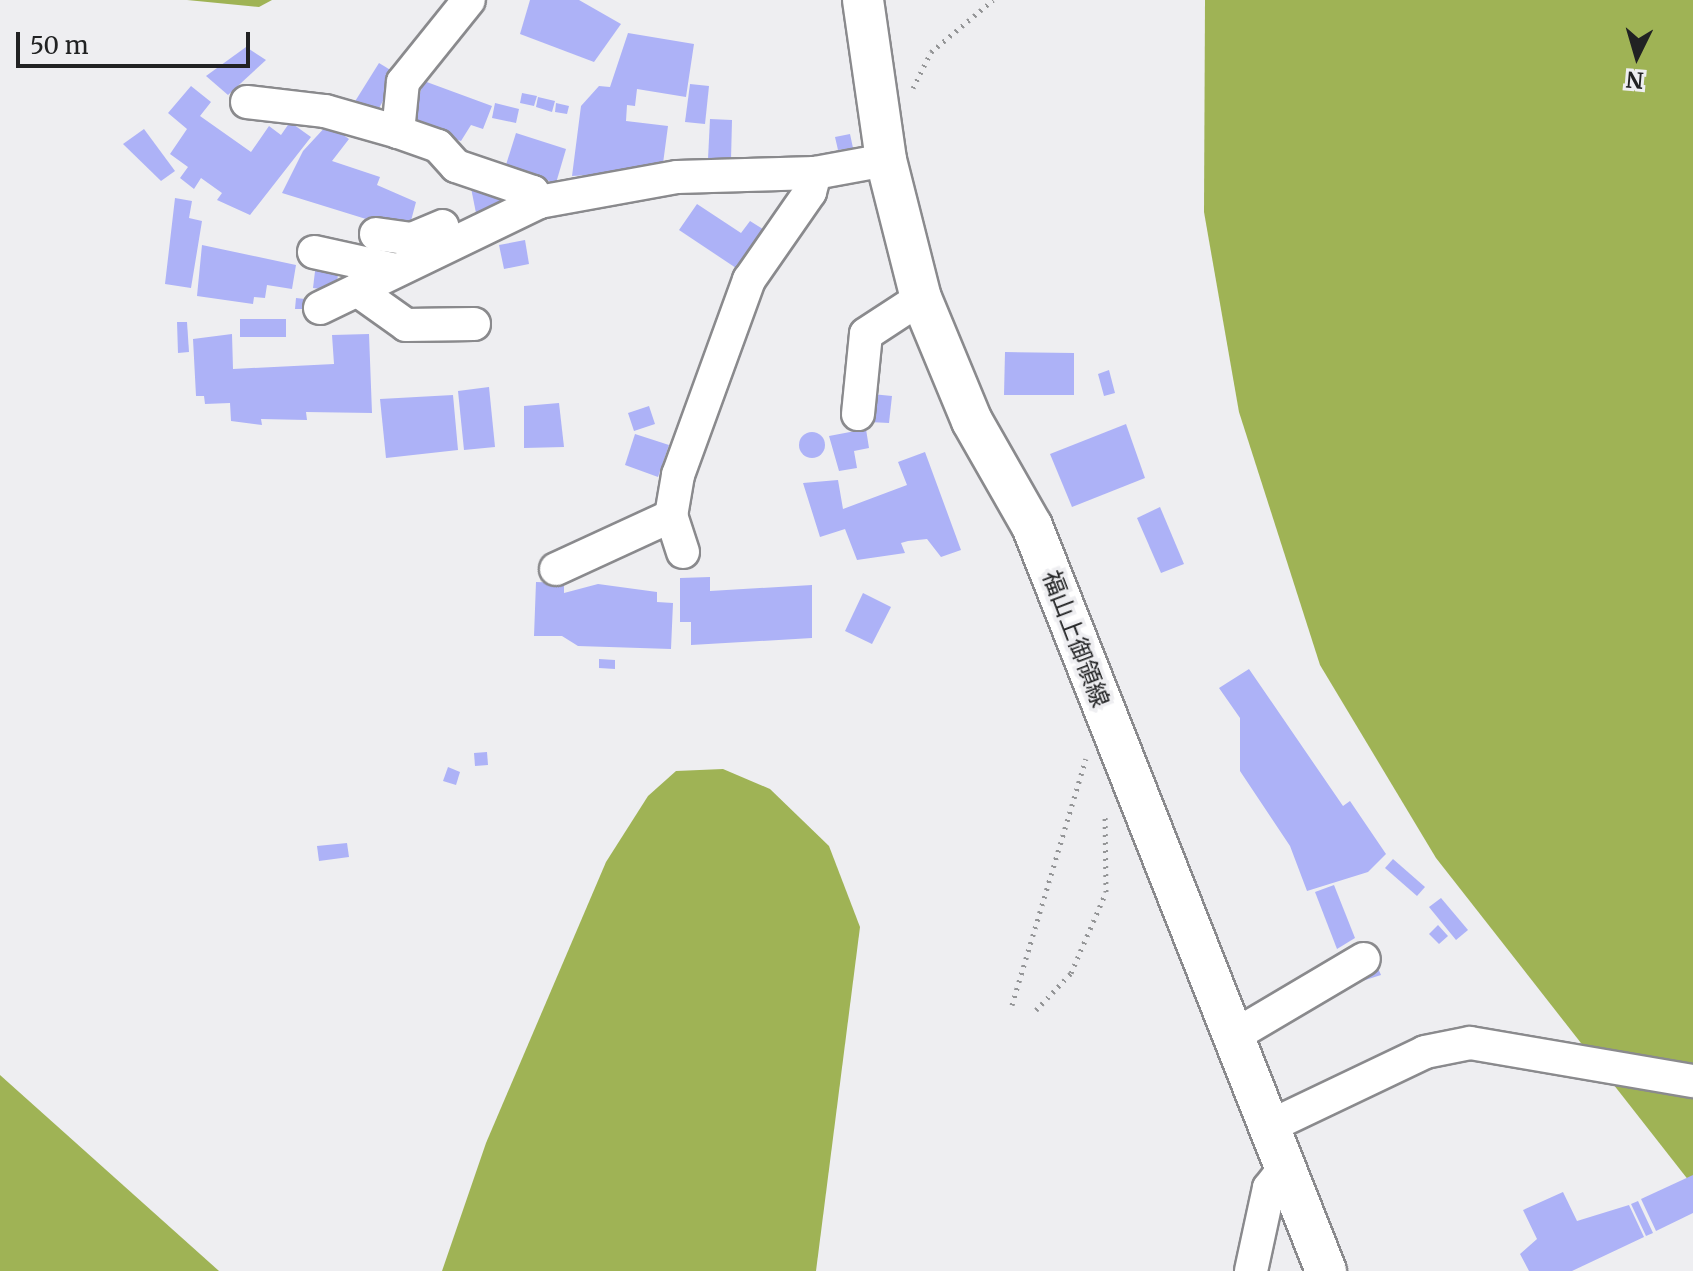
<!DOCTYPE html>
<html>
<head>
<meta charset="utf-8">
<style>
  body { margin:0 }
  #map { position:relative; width:1693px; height:1271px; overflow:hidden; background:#eeeef1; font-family:Merriweather,"Noto Sans JP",serif }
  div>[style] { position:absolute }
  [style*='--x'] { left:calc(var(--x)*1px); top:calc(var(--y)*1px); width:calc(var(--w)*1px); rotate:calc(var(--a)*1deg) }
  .forest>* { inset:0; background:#9fb355 }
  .building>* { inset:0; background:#adb2f7 }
  .round { border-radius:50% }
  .path>* { height:5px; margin-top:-2.5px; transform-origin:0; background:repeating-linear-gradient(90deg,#949597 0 2px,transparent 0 8px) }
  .roads { filter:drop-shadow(2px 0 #8a8a8d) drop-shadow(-2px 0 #8a8a8d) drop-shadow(0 2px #8a8a8d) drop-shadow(0 -2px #8a8a8d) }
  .minor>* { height:32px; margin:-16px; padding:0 16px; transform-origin:16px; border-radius:16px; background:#fff }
  .major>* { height:40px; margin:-20px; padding:0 20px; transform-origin:20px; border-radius:20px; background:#fff }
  span { translate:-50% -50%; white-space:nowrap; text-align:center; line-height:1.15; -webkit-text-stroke:7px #eeeef1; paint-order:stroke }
  .street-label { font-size:24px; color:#212223 }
  .north { position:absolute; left:1597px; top:16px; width:80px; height:80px; -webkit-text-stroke:6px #eeeef1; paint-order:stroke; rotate:185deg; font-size:22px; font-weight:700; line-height:32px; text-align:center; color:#212223 }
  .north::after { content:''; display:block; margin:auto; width:28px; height:36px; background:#212223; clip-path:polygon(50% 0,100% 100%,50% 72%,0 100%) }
  .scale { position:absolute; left:16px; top:32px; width:234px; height:36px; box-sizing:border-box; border:4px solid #212223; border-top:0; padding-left:10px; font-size:24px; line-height:28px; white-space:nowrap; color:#212223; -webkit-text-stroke:6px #eeeef1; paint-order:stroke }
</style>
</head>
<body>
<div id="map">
  <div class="forest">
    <div style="clip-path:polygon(187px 0,272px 0,259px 7px)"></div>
    <div style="clip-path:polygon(1205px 0,1693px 0,1693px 1186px,1436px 858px,1320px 665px,1239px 412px,1204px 212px)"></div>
    <div style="clip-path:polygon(723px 769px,770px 789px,829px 846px,860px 927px,816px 1271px,442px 1271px,486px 1143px,606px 862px,648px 796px,676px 771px)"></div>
    <div style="clip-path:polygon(0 1075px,219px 1271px,0 1271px)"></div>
  </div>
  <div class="building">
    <div style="clip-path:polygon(530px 0,579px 0,621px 24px,594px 62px,520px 34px)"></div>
    <div style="clip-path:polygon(628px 33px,694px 44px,686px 97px,637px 89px,635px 106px,627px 105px,626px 121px,668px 126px,662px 171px,572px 176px,581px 106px,599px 86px,610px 87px)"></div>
    <div style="clip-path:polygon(246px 47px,266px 60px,228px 95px,206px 76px)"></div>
    <div style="clip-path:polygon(379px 63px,397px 74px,375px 116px,354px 103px)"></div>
    <div style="clip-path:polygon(424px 81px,492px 106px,483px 129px,471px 125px,461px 141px,410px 123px)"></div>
    <div style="clip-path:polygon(690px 84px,709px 86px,705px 124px,685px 122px)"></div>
    <div style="clip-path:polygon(191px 86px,211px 102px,200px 116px,251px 152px,269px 126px,281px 135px,290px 122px,311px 137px,250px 215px,217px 200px,222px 193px,201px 178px,194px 189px,180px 178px,188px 167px,170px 154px,187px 129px,168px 113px)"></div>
    <div style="clip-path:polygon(522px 93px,537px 96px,534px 106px,520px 103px)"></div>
    <div style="clip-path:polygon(538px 97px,555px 101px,552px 112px,536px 107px)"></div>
    <div style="clip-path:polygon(495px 103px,519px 109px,516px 123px,492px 118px)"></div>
    <div style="clip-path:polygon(556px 103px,569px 106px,567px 114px,555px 112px)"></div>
    <div style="clip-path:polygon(710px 119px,732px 120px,731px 160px,708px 159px)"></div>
    <div style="clip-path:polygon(328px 124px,349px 139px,332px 161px,380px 177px,377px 185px,416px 202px,408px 232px,282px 193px,303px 151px)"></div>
    <div style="clip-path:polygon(144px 129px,175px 171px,161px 181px,123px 144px)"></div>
    <div style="clip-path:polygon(516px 133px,566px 149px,556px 183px,505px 168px)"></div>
    <div style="clip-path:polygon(850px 134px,853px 148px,838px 150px,835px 137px)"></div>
    <div style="clip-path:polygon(470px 183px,512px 199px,476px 213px)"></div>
    <div style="clip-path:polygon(175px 198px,192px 201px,189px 218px,202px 221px,191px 288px,165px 284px)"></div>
    <div style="clip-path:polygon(697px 204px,741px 233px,750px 221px,769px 233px,739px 270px,679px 230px)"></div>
    <div style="clip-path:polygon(525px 240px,529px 264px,504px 269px,499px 245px)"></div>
    <div style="clip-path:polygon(202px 245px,296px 265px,292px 289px,267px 285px,265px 298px,254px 297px,253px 304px,197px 296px)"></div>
    <div style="clip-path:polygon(316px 263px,339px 266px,336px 291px,313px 288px)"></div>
    <div style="clip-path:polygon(296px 298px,305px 299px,304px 309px,295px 309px)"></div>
    <div style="clip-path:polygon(240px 319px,286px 319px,286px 337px,240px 337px)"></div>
    <div style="clip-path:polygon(177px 322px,187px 322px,189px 352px,178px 353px)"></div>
    <div style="clip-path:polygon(232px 334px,233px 369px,334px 364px,332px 335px,369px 334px,372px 413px,306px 412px,307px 420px,261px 419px,262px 425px,231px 421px,230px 403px,205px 404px,204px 396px,196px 396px,193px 339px)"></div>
    <div style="clip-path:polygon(1005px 352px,1074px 353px,1074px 395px,1004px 395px)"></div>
    <div style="clip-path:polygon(1109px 370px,1115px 393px,1104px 396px,1098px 374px)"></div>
    <div style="clip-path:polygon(489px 387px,495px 447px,464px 450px,458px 391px)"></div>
    <div style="clip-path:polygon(872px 394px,892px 396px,889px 423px,869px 422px)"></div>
    <div style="clip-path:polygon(453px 395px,458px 450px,386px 458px,380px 399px)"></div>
    <div style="clip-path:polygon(559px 403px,564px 447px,524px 448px,524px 406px)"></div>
    <div style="clip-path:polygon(649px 406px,655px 424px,634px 431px,628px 413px)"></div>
    <div style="clip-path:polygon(1126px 424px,1145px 478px,1072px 507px,1050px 454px)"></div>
    <div style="clip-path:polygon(866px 429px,869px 448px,854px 451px,857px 468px,839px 471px,829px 436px)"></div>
    <div class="round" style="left:799px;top:432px;width:26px;height:26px"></div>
    <div style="clip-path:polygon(635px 434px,669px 445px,658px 477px,625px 465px)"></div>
    <div style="clip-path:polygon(925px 452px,961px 550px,941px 557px,927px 539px,908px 541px,901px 543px,905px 553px,857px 560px,845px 529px,820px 537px,803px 483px,838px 480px,843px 509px,907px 485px,898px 462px)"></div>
    <div style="clip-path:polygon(1160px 507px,1184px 564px,1161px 573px,1137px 518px)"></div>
    <div style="clip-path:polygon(710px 577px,710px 591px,812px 585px,812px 638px,691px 645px,691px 622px,680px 622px,680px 578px)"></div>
    <div style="clip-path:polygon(536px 582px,564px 583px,564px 593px,598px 584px,657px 592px,657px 602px,673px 603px,671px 649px,578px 646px,562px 636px,534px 636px)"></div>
    <div style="clip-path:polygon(863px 593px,891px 607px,872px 644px,845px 631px)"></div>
    <div style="clip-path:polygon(599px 659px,615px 660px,615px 669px,599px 668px)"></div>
    <div style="clip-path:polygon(1249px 669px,1343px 806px,1350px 801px,1386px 854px,1368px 872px,1307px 891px,1290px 846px,1240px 771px,1240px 718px,1219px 688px)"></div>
    <div style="clip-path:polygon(487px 752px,488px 765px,475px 766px,474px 753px)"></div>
    <div style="clip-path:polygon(448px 767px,460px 772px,456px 785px,443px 781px)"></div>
    <div style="clip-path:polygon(347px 843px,349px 857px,319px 861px,317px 846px)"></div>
    <div style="clip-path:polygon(1393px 859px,1425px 887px,1417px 896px,1385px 868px)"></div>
    <div style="clip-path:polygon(1334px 885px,1355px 938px,1337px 949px,1315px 892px)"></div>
    <div style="clip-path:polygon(1441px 898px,1468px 930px,1456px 940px,1429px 907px)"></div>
    <div style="clip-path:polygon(1438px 925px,1448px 936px,1439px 944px,1429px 934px)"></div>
    <div style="clip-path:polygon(1377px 966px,1381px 975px,1359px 982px,1358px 977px)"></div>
    <div style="clip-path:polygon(1693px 1175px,1693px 1213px,1656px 1231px,1641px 1199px)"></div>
    <div style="clip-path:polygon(1563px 1192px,1577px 1221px,1629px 1205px,1644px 1237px,1572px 1271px,1529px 1271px,1520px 1254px,1537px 1239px,1523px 1210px)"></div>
    <div style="clip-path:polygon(1638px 1201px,1653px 1233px,1646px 1236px,1631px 1204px)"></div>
  </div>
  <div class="path">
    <div style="--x:913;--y:88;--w:40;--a:-63.4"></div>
    <div style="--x:931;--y:52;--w:81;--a:-40"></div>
    <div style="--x:1012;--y:1005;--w:257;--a:-73.3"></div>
    <div style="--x:1036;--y:1010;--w:51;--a:-46.6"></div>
    <div style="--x:1071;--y:973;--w:88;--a:-66.6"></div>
    <div style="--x:1106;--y:892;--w:79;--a:-90.7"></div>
  </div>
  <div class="roads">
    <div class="minor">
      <div style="--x:247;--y:102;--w:79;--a:6.6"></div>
      <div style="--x:325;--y:111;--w:76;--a:16"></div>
      <div style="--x:398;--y:132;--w:42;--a:19.3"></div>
      <div style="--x:438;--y:146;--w:27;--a:48"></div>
      <div style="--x:456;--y:166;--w:81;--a:18.7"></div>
      <div style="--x:533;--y:192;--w:12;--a:59"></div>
      <div style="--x:398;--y:132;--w:50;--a:-84.3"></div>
      <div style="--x:403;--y:82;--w:105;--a:-51.2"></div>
      <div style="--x:376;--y:234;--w:36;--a:8"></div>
      <div style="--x:412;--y:239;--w:33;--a:-23"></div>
      <div style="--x:314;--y:252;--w:80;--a:12.3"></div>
      <div style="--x:357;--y:290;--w:60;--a:35.5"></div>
      <div style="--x:406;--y:325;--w:68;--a:-0.8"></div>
      <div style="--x:320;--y:308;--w:243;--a:-25.8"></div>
      <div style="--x:539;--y:202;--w:140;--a:-10.3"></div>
      <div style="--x:677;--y:177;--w:138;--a:-1.7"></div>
      <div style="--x:815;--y:173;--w:72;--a:-10.4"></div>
      <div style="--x:858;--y:414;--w:80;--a:-84.3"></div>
      <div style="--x:866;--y:334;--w:66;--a:-33.2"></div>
      <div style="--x:683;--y:552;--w:38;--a:-108"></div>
      <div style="--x:671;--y:516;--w:42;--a:-80.3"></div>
      <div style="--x:678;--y:475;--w:208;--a:-70"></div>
      <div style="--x:749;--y:280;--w:107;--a:-55.3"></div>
      <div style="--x:810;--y:192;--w:20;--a:-75"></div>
      <div style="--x:556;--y:569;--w:127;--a:-24.7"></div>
      <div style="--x:1232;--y:1037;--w:153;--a:-30.6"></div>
      <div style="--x:1266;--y:1128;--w:176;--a:-25.5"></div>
      <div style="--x:1425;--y:1052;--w:46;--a:-11.3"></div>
      <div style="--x:1470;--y:1043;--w:226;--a:9.7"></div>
      <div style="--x:1251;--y:1271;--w:85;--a:-77.8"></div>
      <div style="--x:1269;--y:1188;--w:23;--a:-52"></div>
    </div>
    <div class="major">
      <div style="--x:863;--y:0;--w:162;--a:81.8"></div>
      <div style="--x:886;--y:160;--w:142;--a:75.8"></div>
      <div style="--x:921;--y:298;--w:133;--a:67.5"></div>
      <div style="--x:972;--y:421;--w:121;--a:60.3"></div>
      <div style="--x:1032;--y:526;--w:801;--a:68.46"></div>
    </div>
  </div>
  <div class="street-label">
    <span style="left:1076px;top:639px;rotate:69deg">福山上御領線</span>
  </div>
  <div class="north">N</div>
  <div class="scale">50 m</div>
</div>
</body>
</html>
